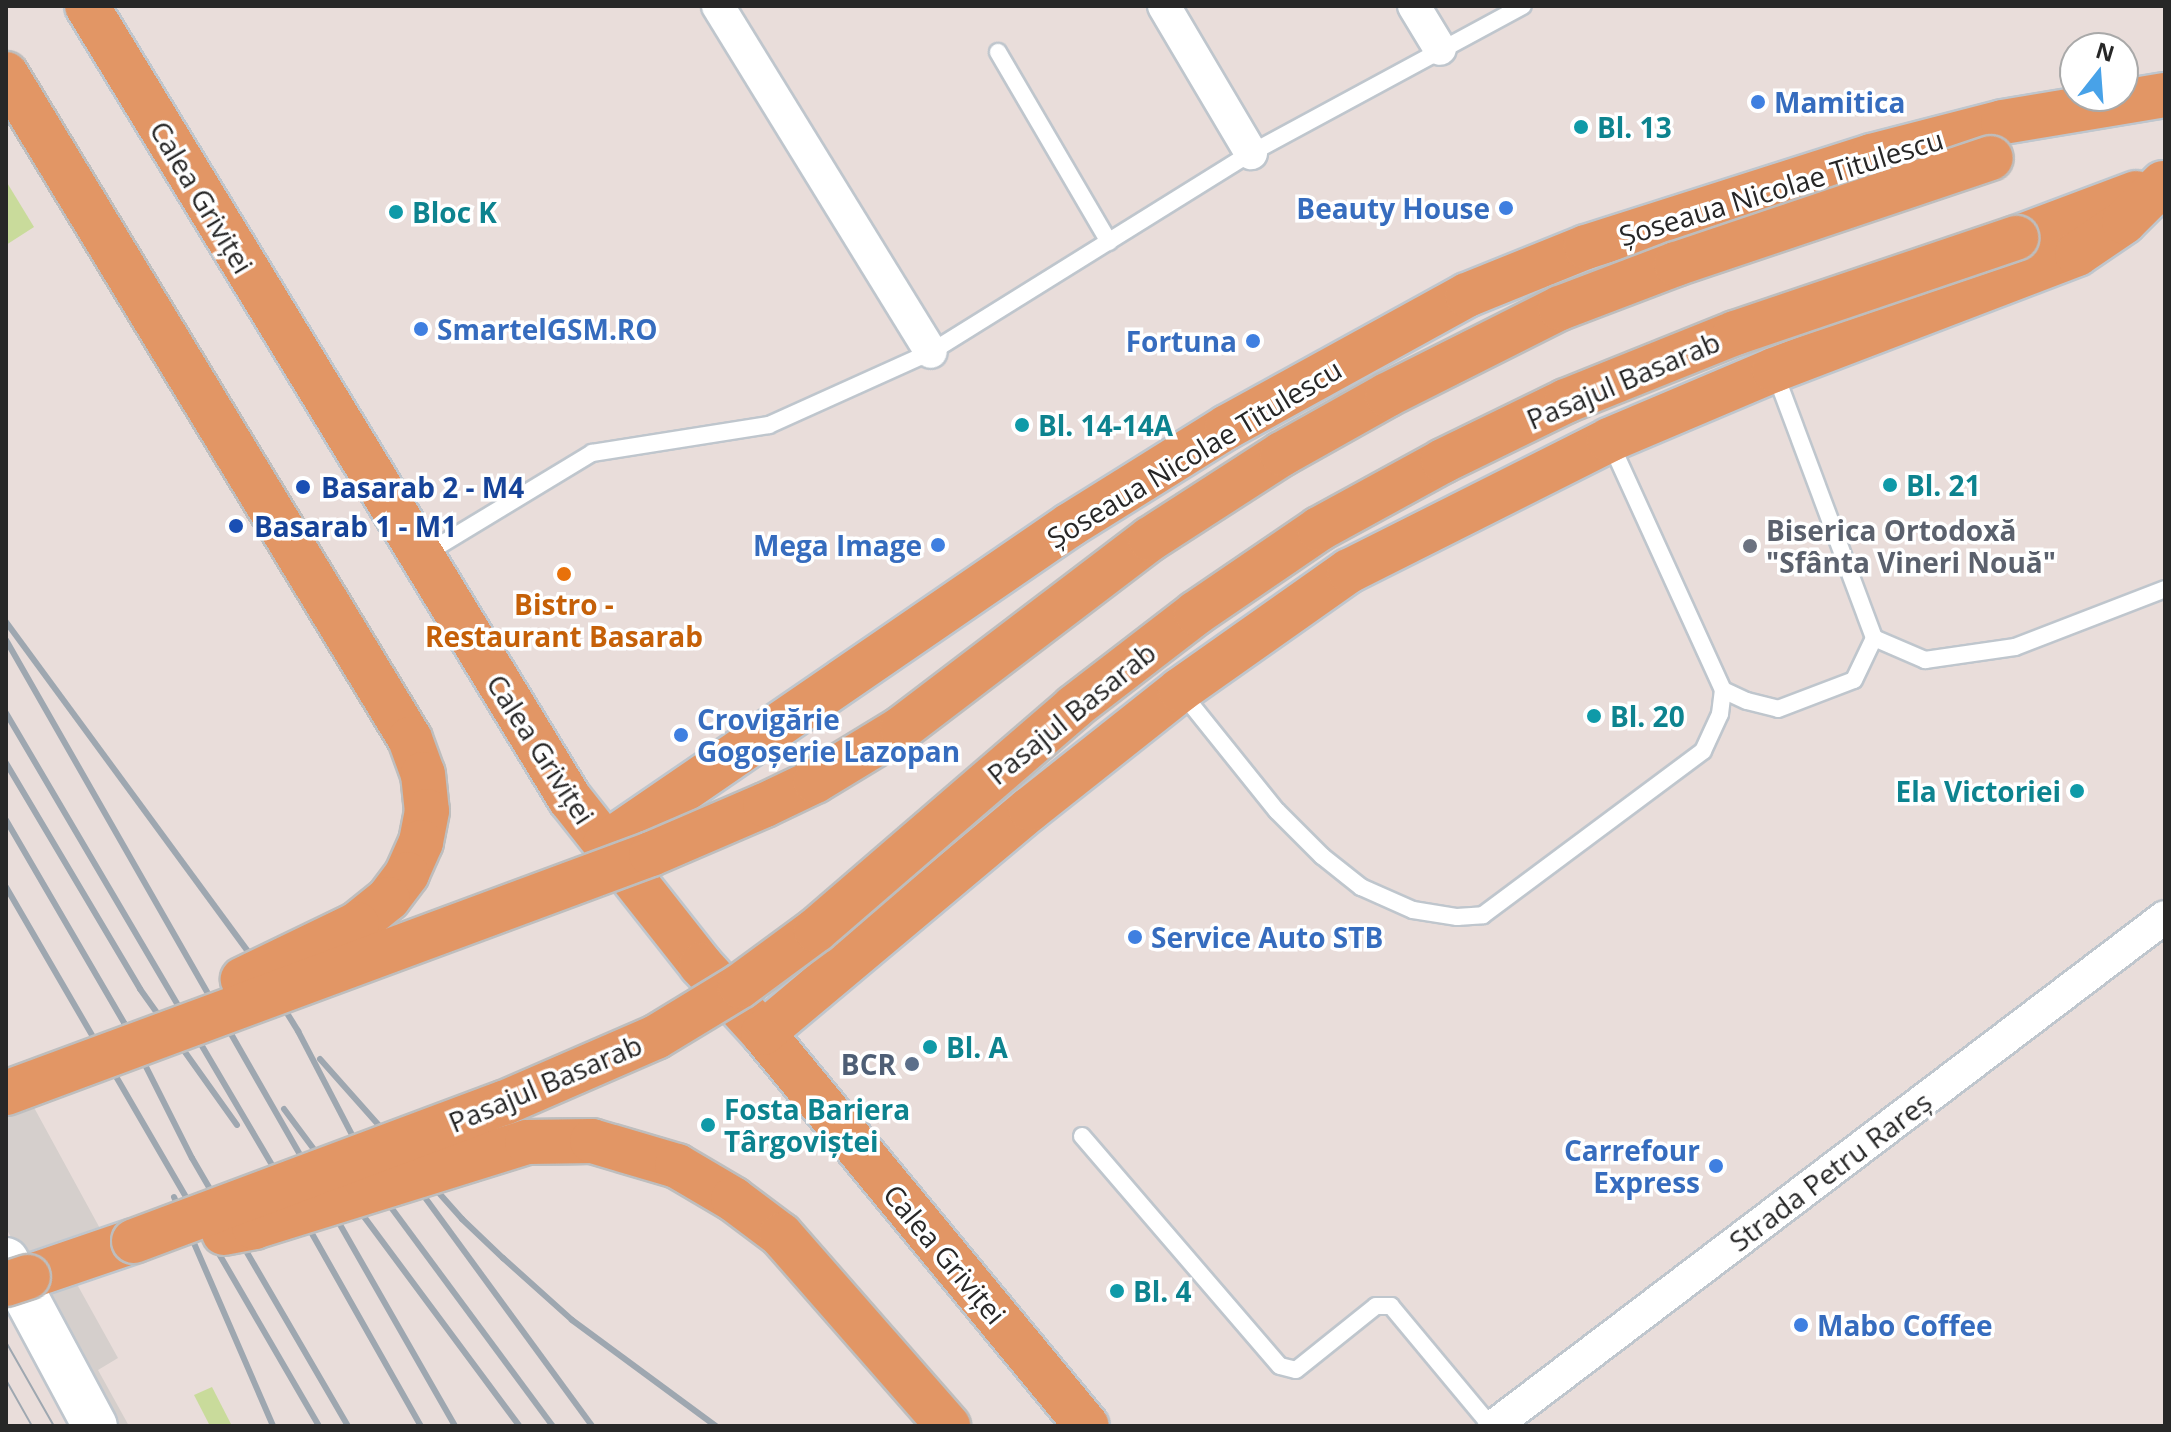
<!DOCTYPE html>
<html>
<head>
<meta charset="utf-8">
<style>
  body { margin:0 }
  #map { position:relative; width:2171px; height:1432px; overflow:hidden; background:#e9ddda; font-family:"Open Sans",sans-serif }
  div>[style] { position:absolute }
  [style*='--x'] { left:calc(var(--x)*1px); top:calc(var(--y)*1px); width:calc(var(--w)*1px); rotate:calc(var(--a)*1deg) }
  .green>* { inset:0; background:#c9db9b }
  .plaza>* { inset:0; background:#d5cfcc }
  .roads { filter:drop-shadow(2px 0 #bfc6cd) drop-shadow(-2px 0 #bfc6cd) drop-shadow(0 2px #bfc6cd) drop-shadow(0 -2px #bfc6cd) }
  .service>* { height:16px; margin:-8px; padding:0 8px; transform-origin:8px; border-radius:8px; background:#fff }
  .minor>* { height:32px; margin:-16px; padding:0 16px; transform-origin:16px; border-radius:16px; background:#fff }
  .secondary>* { height:44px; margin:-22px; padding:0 22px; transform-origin:22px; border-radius:22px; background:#fff }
  .primary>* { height:44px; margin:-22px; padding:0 22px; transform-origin:22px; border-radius:22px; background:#e29665 }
  .tram>* { height:2px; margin:-1px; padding:0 1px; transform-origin:1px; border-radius:1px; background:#9ea7b0 }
  .rail>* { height:6px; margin:-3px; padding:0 3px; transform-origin:3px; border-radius:3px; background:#9ea7b0 }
  .bridges { filter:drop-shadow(2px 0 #bebebe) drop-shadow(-2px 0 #bebebe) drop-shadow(0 2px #bebebe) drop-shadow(0 -2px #bebebe) }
  .primary-bridge>* { height:44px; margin:-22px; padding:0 22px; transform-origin:22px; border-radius:22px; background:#e29665 }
  .dots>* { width:22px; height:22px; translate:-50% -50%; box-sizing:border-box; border:4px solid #fff; border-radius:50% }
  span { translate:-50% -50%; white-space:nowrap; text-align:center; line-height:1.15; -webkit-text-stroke:7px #fff; paint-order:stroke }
  .shop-label { font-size:28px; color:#366cbe; font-weight:700 }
  .left { translate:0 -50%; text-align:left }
  .right { translate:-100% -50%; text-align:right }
  .culture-label { font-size:28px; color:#0d838f; font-weight:700 }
  .street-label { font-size:28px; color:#272727 }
  .transit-label { font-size:28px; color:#164399; font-weight:700 }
  .worship-label { font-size:28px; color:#5b616d; font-weight:700 }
  .food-label { font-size:28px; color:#c56008; font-weight:700 }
  .service-label { font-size:28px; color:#4e5e75; font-weight:700 }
  .frame { position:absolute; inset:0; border:8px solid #272727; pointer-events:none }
  .north { position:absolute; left:2059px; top:32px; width:80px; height:80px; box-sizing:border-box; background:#fff; border:2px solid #a9a9a9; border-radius:50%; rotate:17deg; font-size:22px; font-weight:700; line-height:32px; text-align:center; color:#272727 }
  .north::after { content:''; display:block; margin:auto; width:28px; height:36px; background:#48a2e8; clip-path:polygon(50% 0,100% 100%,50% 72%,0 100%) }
</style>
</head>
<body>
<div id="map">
  <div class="green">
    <div style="clip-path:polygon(6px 181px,34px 227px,6px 245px)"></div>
    <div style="clip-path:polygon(212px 1387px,232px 1426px,210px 1426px,194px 1395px)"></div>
  </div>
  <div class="plaza">
    <div style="clip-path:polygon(31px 1102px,109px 1245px,68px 1268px,118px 1358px,98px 1370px,129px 1426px,114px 1426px,6px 1228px,6px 1116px)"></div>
  </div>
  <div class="roads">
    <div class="service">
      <div style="--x:998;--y:52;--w:220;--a:59.7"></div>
      <div style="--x:1775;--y:373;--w:283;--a:69.5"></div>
      <div style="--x:1874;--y:638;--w:56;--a:23.3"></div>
      <div style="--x:1925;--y:660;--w:91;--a:-8.2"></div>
      <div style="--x:2015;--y:647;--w:161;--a:-21.1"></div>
      <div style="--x:422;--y:556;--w:199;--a:-31.2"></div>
      <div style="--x:592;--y:453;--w:179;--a:-9"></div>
      <div style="--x:769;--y:425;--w:178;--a:-24.3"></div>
      <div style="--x:931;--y:352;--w:377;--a:-31.9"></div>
      <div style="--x:1251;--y:153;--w:309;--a:-28.4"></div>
      <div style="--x:1723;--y:690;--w:26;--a:25"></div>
      <div style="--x:1747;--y:701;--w:32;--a:14"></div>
      <div style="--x:1778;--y:709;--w:81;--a:-20.9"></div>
      <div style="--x:1854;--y:680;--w:47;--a:-64.5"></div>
      <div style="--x:1182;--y:693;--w:151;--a:51.2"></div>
      <div style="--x:1277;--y:811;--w:64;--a:45"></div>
      <div style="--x:1322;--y:856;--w:50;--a:38.5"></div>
      <div style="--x:1361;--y:887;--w:57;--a:23.9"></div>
      <div style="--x:1413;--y:910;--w:45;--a:9"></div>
      <div style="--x:1457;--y:917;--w:26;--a:-4"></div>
      <div style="--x:1483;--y:915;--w:274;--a:-36.7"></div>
      <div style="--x:1703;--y:751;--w:41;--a:-65.3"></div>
      <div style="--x:1720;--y:714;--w:24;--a:-83"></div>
      <div style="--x:1723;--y:690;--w:273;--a:-114.5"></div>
      <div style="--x:1082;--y:1136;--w:303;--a:49.3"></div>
      <div style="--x:1280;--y:1366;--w:16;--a:14"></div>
      <div style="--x:1296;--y:1370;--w:102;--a:-38.7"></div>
      <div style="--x:1376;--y:1306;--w:15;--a:0"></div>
      <div style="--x:1391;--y:1306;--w:156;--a:50.2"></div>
    </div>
    <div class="minor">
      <div style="--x:718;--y:6;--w:406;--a:58.4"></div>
      <div style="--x:1164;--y:6;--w:171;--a:59.4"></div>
      <div style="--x:1414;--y:6;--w:50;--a:58.8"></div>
      <div style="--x:1494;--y:1426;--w:842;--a:-37.18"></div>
    </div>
    <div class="secondary">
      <div style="--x:6;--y:1260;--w:188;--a:61.8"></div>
    </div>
    <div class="primary">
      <div style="--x:87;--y:6;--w:929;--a:58.66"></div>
      <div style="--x:570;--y:799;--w:211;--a:51.7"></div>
      <div style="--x:701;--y:965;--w:92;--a:47.6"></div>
      <div style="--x:763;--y:1033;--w:509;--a:50.5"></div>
      <div style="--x:2016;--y:238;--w:128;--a:-20.6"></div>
      <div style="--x:605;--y:844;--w:564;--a:-34.45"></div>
      <div style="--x:1070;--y:525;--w:185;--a:-32"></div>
      <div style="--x:1227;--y:427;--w:274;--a:-28.8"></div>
      <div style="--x:1467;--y:295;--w:128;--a:-22"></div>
      <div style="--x:1586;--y:247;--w:299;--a:-17.7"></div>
      <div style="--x:1871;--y:156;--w:136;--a:-14.4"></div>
      <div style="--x:2003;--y:122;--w:164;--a:-9.5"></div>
      <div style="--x:763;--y:1033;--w:349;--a:-40"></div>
      <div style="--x:1030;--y:809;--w:191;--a:-38.4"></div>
      <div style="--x:1180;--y:690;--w:207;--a:-35.2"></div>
      <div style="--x:1349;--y:571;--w:291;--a:-26.7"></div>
      <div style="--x:1609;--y:440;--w:179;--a:-23"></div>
      <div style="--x:1774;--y:370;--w:324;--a:-20.9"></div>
      <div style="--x:2077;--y:254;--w:57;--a:-34.2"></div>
      <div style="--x:2124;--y:222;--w:55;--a:-45"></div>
      <div style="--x:28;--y:1277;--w:112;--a:-18.8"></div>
    </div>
  </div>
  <div class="tram">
    <div style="--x:6;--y:1342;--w:97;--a:60.3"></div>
    <div style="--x:6;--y:1380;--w:53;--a:60.5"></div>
  </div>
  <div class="rail">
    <div style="--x:6;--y:622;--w:419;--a:53.7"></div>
    <div style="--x:254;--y:960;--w:84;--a:58.2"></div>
    <div style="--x:298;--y:1031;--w:193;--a:62.5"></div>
    <div style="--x:387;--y:1202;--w:279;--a:53.5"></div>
    <div style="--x:6;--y:640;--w:905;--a:60.26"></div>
    <div style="--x:6;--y:713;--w:584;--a:59.52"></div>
    <div style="--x:302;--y:1216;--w:241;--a:60.5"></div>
    <div style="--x:6;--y:763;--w:263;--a:59.3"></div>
    <div style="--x:140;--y:989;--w:167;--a:54.5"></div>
    <div style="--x:6;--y:820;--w:235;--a:59.8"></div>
    <div style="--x:124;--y:1023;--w:151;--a:63.3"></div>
    <div style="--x:192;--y:1158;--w:310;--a:59.8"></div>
    <div style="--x:6;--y:887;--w:623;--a:59.86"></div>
    <div style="--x:320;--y:1059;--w:214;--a:48.4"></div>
    <div style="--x:462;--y:1219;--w:57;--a:43.6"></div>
    <div style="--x:503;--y:1258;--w:93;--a:41.9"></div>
    <div style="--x:572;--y:1320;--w:179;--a:36.4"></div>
    <div style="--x:284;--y:1109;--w:395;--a:53.4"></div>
    <div style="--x:407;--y:1173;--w:313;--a:53.8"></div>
    <div style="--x:174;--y:1197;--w:249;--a:66.6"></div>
  </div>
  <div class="bridges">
    <div class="primary-bridge">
      <div style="--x:6;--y:74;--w:778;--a:58.72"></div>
      <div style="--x:410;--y:739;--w:37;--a:70"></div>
      <div style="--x:423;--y:774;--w:37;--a:84"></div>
      <div style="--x:427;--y:811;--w:32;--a:101"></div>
      <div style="--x:421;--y:842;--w:35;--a:114"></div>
      <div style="--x:407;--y:874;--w:31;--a:127"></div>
      <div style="--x:388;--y:899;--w:40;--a:141"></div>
      <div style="--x:357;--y:924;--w:127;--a:154.2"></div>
      <div style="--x:6;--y:1093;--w:688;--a:-20.33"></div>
      <div style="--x:651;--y:854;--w:124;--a:-23.3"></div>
      <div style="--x:765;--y:805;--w:55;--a:-25.6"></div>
      <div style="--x:815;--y:781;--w:102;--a:-31.3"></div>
      <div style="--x:902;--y:728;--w:312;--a:-37.3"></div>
      <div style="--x:1150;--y:539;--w:157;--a:-32.8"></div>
      <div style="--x:1282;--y:454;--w:120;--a:-29.3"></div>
      <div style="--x:1387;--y:395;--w:194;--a:-26.7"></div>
      <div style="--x:1560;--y:308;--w:124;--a:-20.8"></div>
      <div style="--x:1676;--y:264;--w:332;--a:-18.6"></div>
      <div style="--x:224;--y:1233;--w:31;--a:-11"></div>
      <div style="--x:254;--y:1227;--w:286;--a:-17.3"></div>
      <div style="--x:527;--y:1142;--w:65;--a:-0.9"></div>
      <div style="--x:592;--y:1141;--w:89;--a:16.4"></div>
      <div style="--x:677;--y:1166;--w:65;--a:30.5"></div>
      <div style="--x:733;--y:1199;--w:60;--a:36.9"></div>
      <div style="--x:781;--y:1235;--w:254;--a:48.8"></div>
      <div style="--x:134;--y:1241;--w:395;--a:-20.5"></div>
      <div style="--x:504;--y:1103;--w:166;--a:-23.5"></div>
      <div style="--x:656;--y:1037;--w:98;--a:-31.3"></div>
      <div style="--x:740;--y:986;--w:94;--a:-36.4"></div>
      <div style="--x:816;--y:930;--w:341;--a:-40.8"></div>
      <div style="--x:1074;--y:707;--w:154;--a:-37.6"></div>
      <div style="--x:1196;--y:613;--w:149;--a:-34.3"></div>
      <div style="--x:1319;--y:529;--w:141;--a:-28.7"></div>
      <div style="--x:1443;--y:461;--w:137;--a:-26"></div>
      <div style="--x:1566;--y:401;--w:182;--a:-21.9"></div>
      <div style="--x:1735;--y:333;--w:297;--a:-18.7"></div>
      <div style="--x:6;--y:1284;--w:23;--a:-18"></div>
    </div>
  </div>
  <div class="dots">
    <div style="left:1758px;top:102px;background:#3f7fe0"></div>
    <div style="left:1581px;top:127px;background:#0f9aa8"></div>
    <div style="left:1506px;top:208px;background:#3f7fe0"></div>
    <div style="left:396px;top:212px;background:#0f9aa8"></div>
    <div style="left:421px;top:329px;background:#3f7fe0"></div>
    <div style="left:1253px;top:341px;background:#3f7fe0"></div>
    <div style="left:1022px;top:425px;background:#0f9aa8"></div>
    <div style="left:1890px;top:485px;background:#0f9aa8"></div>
    <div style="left:303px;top:487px;background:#1a4fb4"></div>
    <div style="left:236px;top:526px;background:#1a4fb4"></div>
    <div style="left:938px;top:545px;background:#3f7fe0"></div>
    <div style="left:1750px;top:546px;background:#6b7280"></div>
    <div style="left:564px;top:574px;background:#e8710a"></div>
    <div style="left:1594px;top:716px;background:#0f9aa8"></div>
    <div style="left:681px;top:735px;background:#3f7fe0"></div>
    <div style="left:2077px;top:791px;background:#0f9aa8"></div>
    <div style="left:1135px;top:937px;background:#3f7fe0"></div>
    <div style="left:930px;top:1047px;background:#0f9aa8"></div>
    <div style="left:912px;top:1064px;background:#5c6f8a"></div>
    <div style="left:708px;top:1125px;background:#0f9aa8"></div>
    <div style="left:1716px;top:1166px;background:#3f7fe0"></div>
    <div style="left:1117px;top:1291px;background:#0f9aa8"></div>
    <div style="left:1801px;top:1325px;background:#3f7fe0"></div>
  </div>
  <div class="shop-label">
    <span class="left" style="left:1774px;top:102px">Mamitica</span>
    <span class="right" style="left:1490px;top:208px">Beauty House</span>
    <span class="left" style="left:437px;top:329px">SmartelGSM.RO</span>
    <span class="right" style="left:1237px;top:341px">Fortuna</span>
    <span class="right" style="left:922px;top:545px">Mega Image</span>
    <span class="left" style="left:697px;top:735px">Crovigărie<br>Gogoșerie Lazopan</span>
    <span class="left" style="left:1151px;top:937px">Service Auto STB</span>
    <span class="right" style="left:1700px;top:1166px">Carrefour<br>Express</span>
    <span class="left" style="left:1817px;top:1325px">Mabo Coffee</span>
  </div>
  <div class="culture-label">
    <span class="left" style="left:1597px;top:127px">Bl. 13</span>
    <span class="left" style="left:412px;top:212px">Bloc K</span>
    <span class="left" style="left:1038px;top:425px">Bl. 14-14A</span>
    <span class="left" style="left:1906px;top:485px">Bl. 21</span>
    <span class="left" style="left:1610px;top:716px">Bl. 20</span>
    <span class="right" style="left:2061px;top:791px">Ela Victoriei</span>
    <span class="left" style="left:946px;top:1047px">Bl. A</span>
    <span class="left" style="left:724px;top:1125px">Fosta Bariera<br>Târgoviștei</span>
    <span class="left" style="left:1133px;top:1291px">Bl. 4</span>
  </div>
  <div class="street-label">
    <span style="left:1781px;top:187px;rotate:-17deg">Șoseaua Nicolae Titulescu</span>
    <span style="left:202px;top:197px;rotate:59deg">Calea Griviței</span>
    <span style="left:1623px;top:380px;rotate:-23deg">Pasajul Basarab</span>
    <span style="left:1194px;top:453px;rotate:-31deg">Șoseaua Nicolae Titulescu</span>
    <span style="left:1071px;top:713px;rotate:-39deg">Pasajul Basarab</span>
    <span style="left:541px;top:749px;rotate:57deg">Calea Griviței</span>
    <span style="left:545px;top:1083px;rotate:-23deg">Pasajul Basarab</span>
    <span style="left:1830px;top:1171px;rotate:-37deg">Strada Petru Rareș</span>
    <span style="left:945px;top:1254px;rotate:50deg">Calea Griviței</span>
  </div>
  <div class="transit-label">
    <span class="left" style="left:321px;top:487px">Basarab 2 - M4</span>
    <span class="left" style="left:254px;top:526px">Basarab 1 - M1</span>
  </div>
  <div class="worship-label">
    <span class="left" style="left:1766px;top:546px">Biserica Ortodoxă<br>"Sfânta Vineri Nouă"</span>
  </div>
  <div class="food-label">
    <span style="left:564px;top:620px">Bistro -<br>Restaurant Basarab</span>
  </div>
  <div class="service-label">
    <span class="right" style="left:896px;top:1064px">BCR</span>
  </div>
  <div class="frame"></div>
  <div class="north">N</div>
</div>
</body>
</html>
